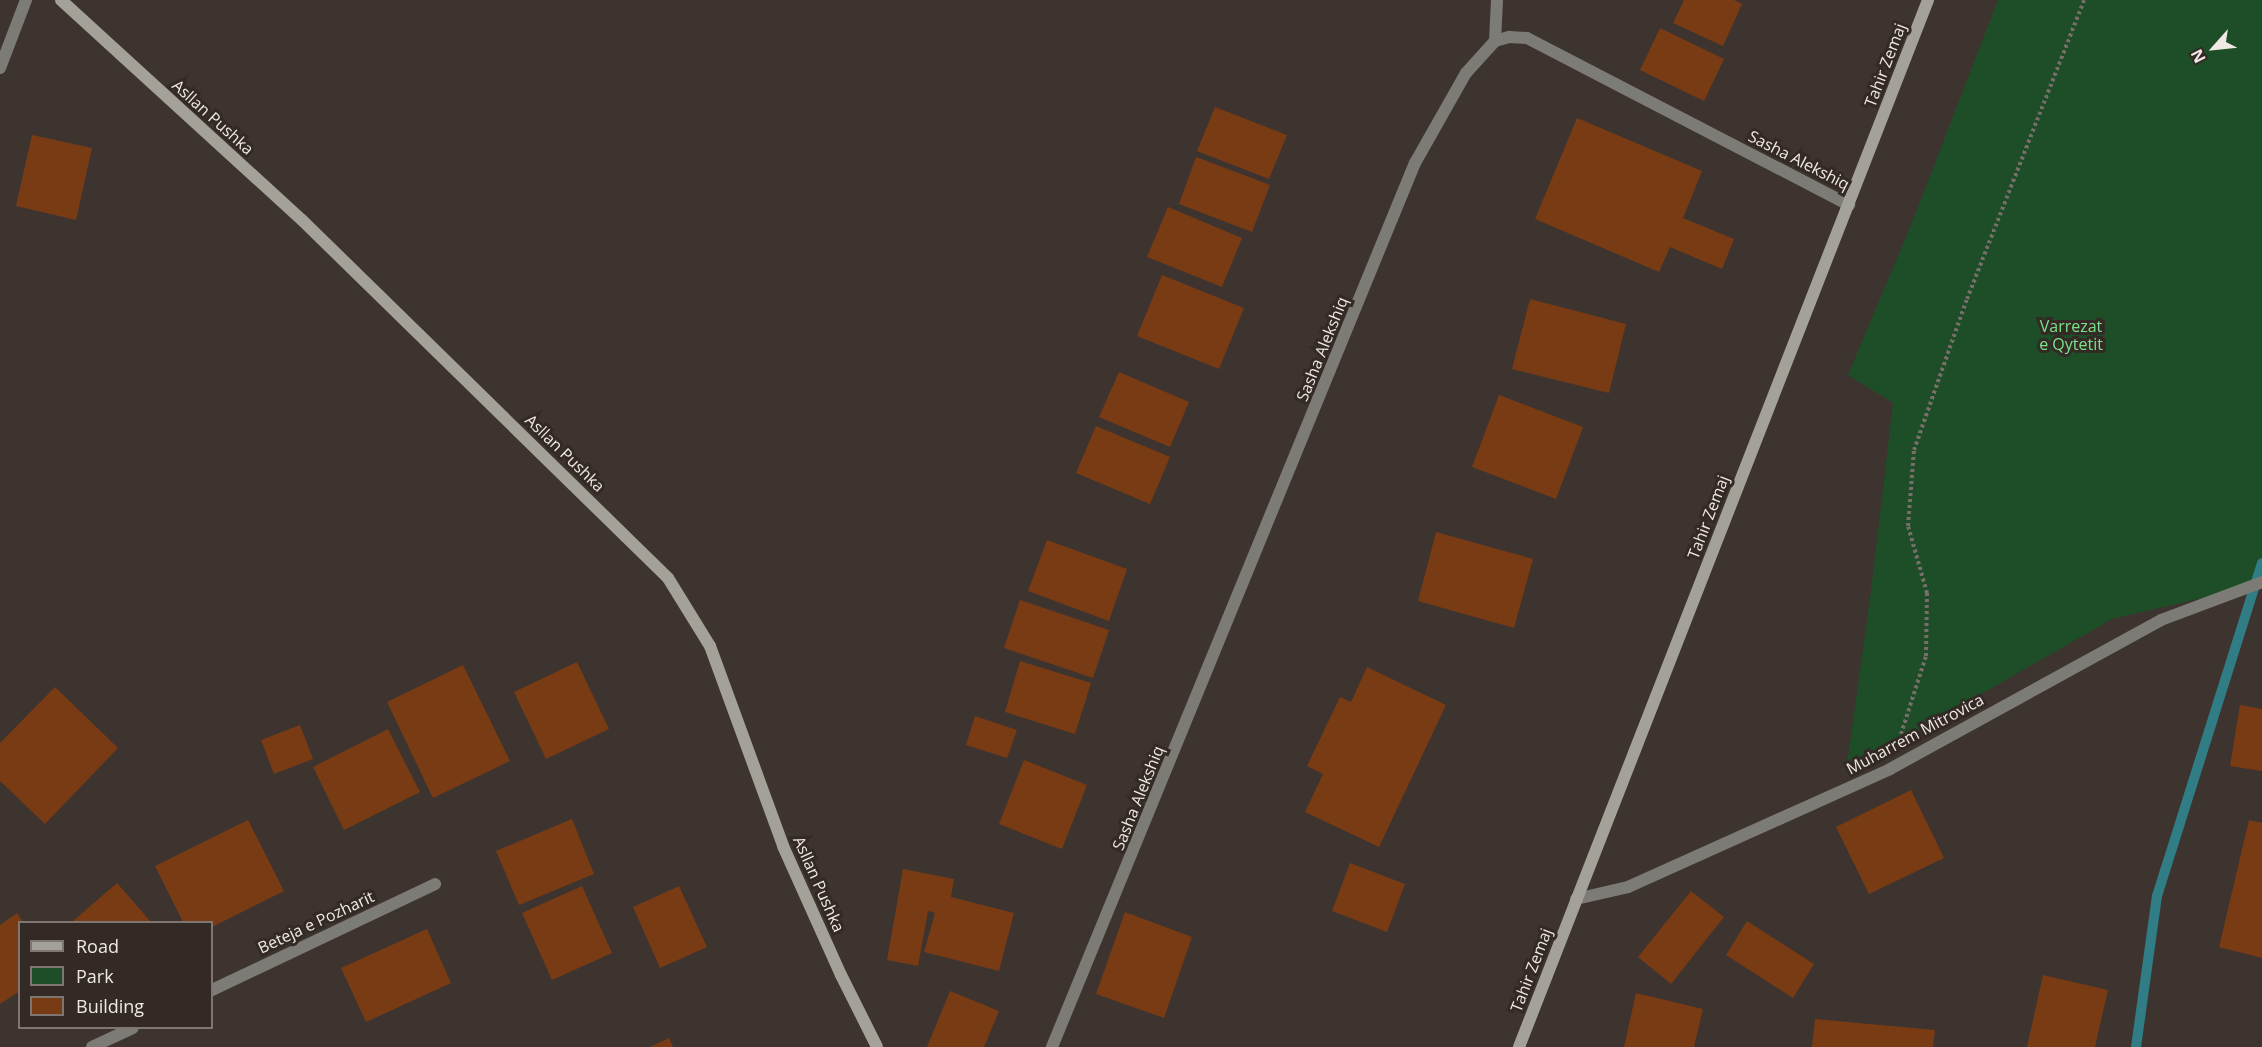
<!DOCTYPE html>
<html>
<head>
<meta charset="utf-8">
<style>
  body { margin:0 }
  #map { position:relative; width:2262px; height:1047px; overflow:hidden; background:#3e342f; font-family:"Open Sans",sans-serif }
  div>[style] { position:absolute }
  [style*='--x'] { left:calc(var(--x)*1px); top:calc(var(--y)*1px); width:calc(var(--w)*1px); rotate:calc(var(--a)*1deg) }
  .green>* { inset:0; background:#1d4e27 }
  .stream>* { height:10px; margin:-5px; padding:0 5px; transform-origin:5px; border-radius:5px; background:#317d85 }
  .building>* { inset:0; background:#783b14 }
  .path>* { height:4px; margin-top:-2px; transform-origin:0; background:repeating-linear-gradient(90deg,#776e69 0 3px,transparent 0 6px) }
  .lane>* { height:12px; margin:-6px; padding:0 6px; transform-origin:6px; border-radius:6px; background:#7d7b76 }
  .street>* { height:12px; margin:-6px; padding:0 6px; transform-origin:6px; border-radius:6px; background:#7d7b76 }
  .secondary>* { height:12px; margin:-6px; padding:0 6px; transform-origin:6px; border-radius:6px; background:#a4a199 }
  span { translate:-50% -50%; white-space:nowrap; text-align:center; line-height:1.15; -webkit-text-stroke:6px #342a25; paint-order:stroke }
  .street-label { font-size:16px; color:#efe8e4 }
  .park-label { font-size:16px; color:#7be28c }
  .legend { position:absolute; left:18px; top:921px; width:195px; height:108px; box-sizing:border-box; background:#342a25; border:2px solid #7f7671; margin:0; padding:8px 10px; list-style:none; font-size:18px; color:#efe8e4 }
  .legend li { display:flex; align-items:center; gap:12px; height:30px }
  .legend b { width:30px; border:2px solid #7f7671 }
  .north { position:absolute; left:2184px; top:18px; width:60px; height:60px; -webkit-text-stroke:4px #342a25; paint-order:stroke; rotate:243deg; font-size:16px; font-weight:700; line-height:24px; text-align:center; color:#efe8e4 }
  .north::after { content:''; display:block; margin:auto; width:21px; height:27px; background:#efe8e4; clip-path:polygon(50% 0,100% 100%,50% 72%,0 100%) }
</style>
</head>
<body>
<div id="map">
  <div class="green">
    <div style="clip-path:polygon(1998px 0,2262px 0,2262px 584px,2112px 619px,1846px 772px,1871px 591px,1893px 403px,1848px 375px,1911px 225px)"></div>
  </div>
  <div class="stream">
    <div style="--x:2136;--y:1047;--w:152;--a:-82.1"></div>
    <div style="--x:2157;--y:896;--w:349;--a:-72.5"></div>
  </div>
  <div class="building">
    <div style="clip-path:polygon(1684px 0,1734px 0,1742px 4px,1723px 46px,1673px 23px)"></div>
    <div style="clip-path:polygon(1660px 28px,1724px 59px,1704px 101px,1640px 70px)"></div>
    <div style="clip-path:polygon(1215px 107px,1287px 135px,1269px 179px,1197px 151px)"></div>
    <div style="clip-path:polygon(1577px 118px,1702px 171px,1683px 218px,1734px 239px,1722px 269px,1670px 247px,1659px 272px,1535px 219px)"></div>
    <div style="clip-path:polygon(32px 135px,92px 148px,76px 220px,16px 206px)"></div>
    <div style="clip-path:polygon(1196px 157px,1270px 185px,1252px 232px,1179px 204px)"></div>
    <div style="clip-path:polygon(1168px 207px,1242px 238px,1222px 287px,1147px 257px)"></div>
    <div style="clip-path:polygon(1162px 275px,1244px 308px,1219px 369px,1137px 336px)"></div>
    <div style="clip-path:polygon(1530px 299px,1626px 324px,1609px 393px,1512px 369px)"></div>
    <div style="clip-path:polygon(1119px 372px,1189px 402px,1170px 447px,1099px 417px)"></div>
    <div style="clip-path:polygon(1499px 395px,1583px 427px,1556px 499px,1472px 467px)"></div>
    <div style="clip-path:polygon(1096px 426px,1170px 457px,1150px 504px,1076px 473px)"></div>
    <div style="clip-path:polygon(1436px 532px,1533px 559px,1514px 628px,1418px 601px)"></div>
    <div style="clip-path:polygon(1047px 540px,1127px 569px,1109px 621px,1028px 591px)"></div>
    <div style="clip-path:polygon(1020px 600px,1109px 630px,1093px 678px,1004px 648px)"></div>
    <div style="clip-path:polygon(1020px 661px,1091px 683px,1075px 734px,1005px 712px)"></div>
    <div style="clip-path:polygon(577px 662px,609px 729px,546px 759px,514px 692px)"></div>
    <div style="clip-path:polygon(463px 665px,510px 761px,433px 798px,387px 702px)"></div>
    <div style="clip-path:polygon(1367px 667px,1446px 705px,1379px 847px,1305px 812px,1323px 774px,1307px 766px,1340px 697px,1351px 702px)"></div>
    <div style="clip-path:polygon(55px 687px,118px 748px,45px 824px,0 781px,0 743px)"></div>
    <div style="clip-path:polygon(2240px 705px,2262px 709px,2262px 771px,2230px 766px)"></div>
    <div style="clip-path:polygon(975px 716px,1017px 730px,1007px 758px,966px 745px)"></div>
    <div style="clip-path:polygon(300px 725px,313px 759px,274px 774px,261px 740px)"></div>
    <div style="clip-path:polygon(388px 729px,420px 792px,344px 830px,313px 767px)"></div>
    <div style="clip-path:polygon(1024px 760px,1087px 785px,1062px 849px,999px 824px)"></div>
    <div style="clip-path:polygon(1911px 790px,1944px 858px,1869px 894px,1836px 827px)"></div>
    <div style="clip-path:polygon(572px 819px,594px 874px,519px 905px,496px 851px)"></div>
    <div style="clip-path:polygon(248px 820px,284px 891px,212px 927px,212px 922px,183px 922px,155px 866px)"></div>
    <div style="clip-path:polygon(2249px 820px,2262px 823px,2262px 958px,2219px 947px)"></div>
    <div style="clip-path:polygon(1350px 863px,1405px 884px,1387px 932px,1332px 911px)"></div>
    <div style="clip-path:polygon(903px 869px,954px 879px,951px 897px,1014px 913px,999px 971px,924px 952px,935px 913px,928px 911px,918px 966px,887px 960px)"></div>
    <div style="clip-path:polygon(117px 883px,151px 922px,72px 922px)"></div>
    <div style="clip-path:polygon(582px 886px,612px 953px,552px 980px,522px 913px)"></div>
    <div style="clip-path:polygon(679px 886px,707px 947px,660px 968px,633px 907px)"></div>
    <div style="clip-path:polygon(1691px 891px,1724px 917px,1671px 984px,1638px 957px)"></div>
    <div style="clip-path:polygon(1125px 912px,1192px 937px,1164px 1018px,1096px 994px)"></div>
    <div style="clip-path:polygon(17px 913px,23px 922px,20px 922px,20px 991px,0 1004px,0 925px)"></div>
    <div style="clip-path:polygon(1747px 921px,1814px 964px,1793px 998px,1726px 955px)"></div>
    <div style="clip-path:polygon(427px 929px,451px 983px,366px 1022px,341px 968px)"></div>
    <div style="clip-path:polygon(2043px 975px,2108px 990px,2095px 1047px,2027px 1047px)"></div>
    <div style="clip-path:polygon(950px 991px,999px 1011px,984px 1047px,927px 1047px)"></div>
    <div style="clip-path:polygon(1636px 993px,1703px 1009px,1694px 1047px,1624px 1047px)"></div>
    <div style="clip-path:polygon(1815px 1019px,1935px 1030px,1933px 1047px,1812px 1047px)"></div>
    <div style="clip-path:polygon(669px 1038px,673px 1047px,650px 1047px)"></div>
  </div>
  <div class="path">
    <div style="--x:1901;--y:734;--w:82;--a:-72.2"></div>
    <div style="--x:1926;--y:656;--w:63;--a:-89.1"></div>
    <div style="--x:1927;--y:593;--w:70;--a:-105.8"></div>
    <div style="--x:1908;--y:526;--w:76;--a:-85.5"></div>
    <div style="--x:1914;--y:450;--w:160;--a:-70.7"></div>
    <div style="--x:1967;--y:299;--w:321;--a:-68.6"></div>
  </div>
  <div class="lane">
    <div style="--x:1495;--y:41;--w:41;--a:-87.2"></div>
  </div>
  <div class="street">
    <div style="--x:0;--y:68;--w:73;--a:-69.1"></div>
    <div style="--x:1576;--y:899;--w:53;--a:-13"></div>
    <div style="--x:1628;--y:887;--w:287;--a:-24.2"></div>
    <div style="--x:1890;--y:769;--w:309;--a:-28.8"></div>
    <div style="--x:2161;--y:620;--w:108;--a:-20.6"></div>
    <div style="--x:212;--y:990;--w:247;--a:-25.4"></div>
    <div style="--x:92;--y:1047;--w:45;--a:-24.9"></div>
    <div style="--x:1052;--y:1047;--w:956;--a:-67.68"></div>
    <div style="--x:1415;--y:163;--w:103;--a:-60.5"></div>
    <div style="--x:1466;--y:73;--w:43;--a:-47.8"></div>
    <div style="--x:1495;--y:41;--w:15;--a:-16"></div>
    <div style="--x:1509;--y:37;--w:18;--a:3"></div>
    <div style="--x:1527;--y:38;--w:363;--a:27.4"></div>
  </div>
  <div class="secondary">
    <div style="--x:61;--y:0;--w:326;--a:42.4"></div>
    <div style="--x:302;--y:220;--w:512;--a:44.37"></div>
    <div style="--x:668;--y:578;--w:80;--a:58.3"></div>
    <div style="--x:710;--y:646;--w:213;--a:69.9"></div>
    <div style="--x:783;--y:846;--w:141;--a:65.8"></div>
    <div style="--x:841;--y:975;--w:80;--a:63.4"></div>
    <div style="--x:1519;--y:1047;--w:1124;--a:-68.66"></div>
  </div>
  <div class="street-label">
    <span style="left:1885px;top:65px;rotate:-69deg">Tahir Zemaj</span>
    <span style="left:213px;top:117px;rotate:42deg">Asllan Pushka</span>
    <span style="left:1799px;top:160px;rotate:27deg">Sasha Alekshiq</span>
    <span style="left:1322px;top:349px;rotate:-68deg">Sasha Alekshiq</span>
    <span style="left:565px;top:453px;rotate:44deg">Asllan Pushka</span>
    <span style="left:1708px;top:517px;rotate:-69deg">Tahir Zemaj</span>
    <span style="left:1915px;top:734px;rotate:-28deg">Muharrem Mitrovica</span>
    <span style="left:1138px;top:798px;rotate:-68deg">Sasha Alekshiq</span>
    <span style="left:819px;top:884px;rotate:66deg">Asllan Pushka</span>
    <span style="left:316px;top:922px;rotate:-25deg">Beteja e Pozharit</span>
    <span style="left:1531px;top:970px;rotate:-69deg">Tahir Zemaj</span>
  </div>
  <div class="park-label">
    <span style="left:2071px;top:335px">Varrezat<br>e Qytetit</span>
  </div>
  <ul class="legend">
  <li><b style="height:8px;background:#a4a199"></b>Road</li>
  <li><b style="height:16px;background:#1d4e27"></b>Park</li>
  <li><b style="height:16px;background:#783b14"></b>Building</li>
  </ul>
  <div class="north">N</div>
</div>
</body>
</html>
